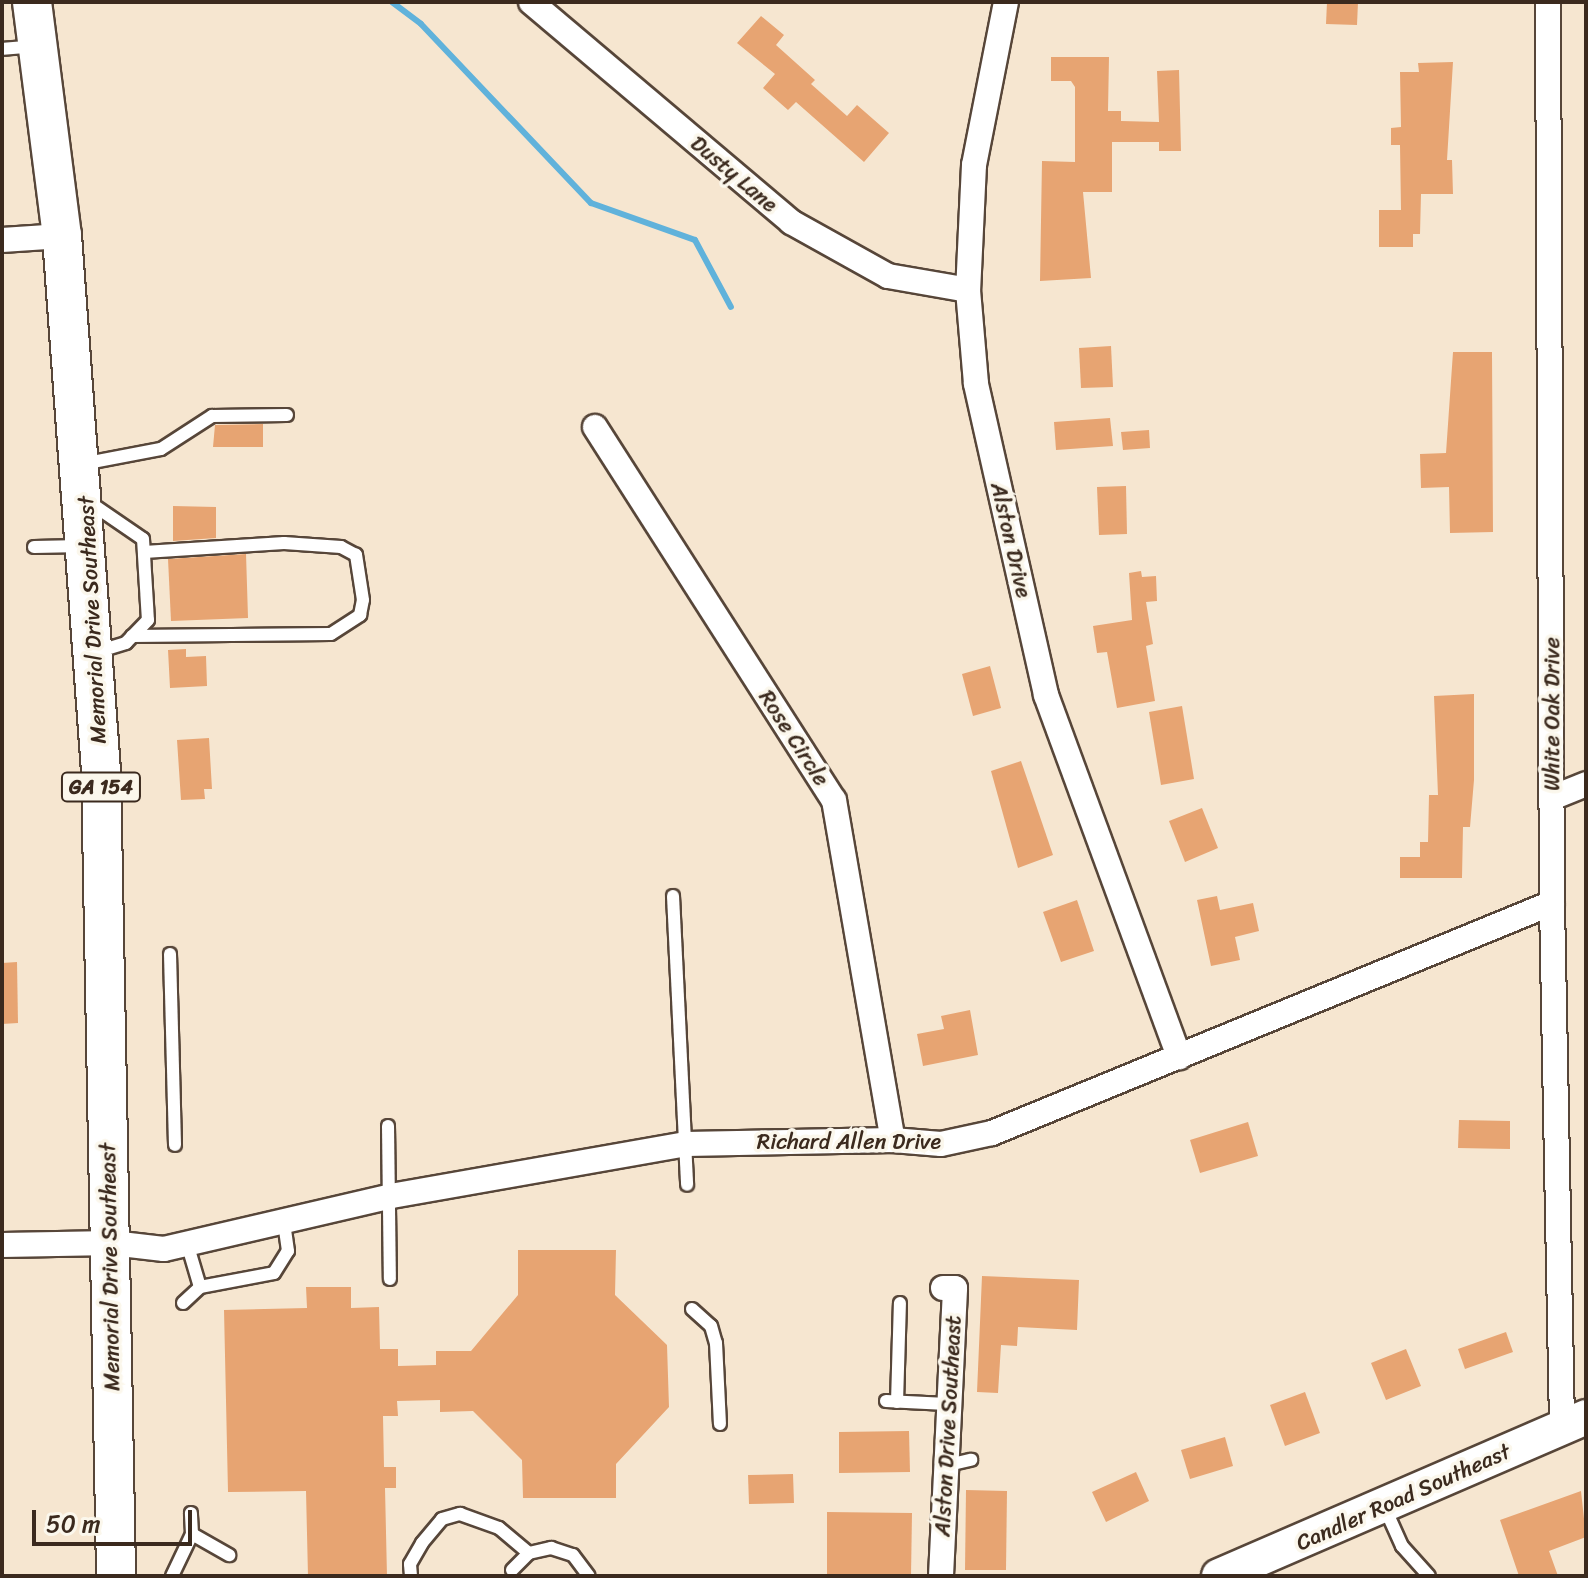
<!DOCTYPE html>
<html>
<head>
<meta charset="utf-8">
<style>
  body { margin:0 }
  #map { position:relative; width:1588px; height:1578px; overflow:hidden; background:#f6e6d0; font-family:Sriracha,sans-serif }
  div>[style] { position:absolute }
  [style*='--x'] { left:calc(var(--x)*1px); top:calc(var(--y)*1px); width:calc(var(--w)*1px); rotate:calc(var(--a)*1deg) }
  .stream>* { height:6px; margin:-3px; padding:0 3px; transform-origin:3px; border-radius:3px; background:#60b2db }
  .building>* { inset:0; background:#e7a472 }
  .roads { filter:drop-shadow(2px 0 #574639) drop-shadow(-2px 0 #574639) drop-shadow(0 2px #574639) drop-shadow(0 -2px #574639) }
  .lane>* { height:12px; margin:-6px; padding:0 6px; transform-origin:6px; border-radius:6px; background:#fff }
  .street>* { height:24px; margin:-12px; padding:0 12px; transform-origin:12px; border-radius:12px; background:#fff }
  .secondary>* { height:34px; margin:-17px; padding:0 17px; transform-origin:17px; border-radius:17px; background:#fff }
  .primary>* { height:38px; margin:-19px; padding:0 19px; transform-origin:19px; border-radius:19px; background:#fff }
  span { translate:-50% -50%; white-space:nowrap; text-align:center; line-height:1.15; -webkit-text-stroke:7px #fbf7ec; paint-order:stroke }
  .shield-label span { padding:2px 6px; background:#fbf7ec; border:2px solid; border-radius:6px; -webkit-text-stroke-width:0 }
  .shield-label { font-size:20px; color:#3b2a1e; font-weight:700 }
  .street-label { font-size:22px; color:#3b2a1e }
  .frame { position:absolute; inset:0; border:4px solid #3b2a1e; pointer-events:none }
  .scale { position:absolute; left:32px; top:1510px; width:160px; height:36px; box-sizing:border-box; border:4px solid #3b2a1e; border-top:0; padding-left:10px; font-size:24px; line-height:28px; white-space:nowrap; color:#3b2a1e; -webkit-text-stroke:6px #fbf7ec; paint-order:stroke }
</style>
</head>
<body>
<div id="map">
  <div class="stream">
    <div style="--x:392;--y:2;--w:36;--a:37"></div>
    <div style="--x:421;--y:24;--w:247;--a:46.5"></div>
    <div style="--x:591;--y:203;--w:110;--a:19.6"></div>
    <div style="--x:695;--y:240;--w:76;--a:61.8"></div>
  </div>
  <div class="building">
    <div style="clip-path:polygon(1327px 2px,1358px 2px,1357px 25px,1326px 24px)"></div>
    <div style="clip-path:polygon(761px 16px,784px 35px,776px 45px,815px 80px,811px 84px,847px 116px,857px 105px,889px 133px,864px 162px,796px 102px,788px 110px,763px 88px,775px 74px,737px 43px)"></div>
    <div style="clip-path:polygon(1051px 57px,1109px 57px,1108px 111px,1121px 111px,1121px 121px,1159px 122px,1157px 71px,1179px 70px,1181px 151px,1159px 151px,1159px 142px,1112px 142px,1112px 192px,1083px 192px,1091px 278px,1040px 281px,1042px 161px,1075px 162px,1075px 87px,1071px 81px,1051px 81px)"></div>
    <div style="clip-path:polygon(1453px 62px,1447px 160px,1452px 160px,1453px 194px,1421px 194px,1420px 234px,1413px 234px,1413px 247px,1379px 247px,1379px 210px,1401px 210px,1400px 145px,1391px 145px,1391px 128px,1401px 127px,1400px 72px,1419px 72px,1418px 63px)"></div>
    <div style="clip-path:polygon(1111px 346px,1113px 387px,1081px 388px,1079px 348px)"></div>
    <div style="clip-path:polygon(1453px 352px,1492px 352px,1493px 532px,1450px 533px,1449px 487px,1421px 488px,1420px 454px,1446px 453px)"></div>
    <div style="clip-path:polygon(1110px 418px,1113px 446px,1056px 450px,1054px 422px)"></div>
    <div style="clip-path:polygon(263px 424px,263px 447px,213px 447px,215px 425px)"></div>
    <div style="clip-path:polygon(1149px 430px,1150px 448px,1123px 450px,1121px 432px)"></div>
    <div style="clip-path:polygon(1126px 486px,1127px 534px,1099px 535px,1097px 487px)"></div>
    <div style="clip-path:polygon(173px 506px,216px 507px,216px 538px,173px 541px)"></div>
    <div style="clip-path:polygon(246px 554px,248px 618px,171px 621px,168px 559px)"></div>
    <div style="clip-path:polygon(1141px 571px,1142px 577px,1156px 576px,1157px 601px,1146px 602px,1153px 644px,1146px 646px,1155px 701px,1117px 708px,1107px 652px,1097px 653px,1093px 626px,1132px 620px,1129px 573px)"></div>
    <div style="clip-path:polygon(186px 649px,186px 657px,206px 656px,207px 686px,170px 688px,168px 650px)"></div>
    <div style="clip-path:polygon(990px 666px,1001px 708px,973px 716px,962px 674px)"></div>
    <div style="clip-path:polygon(1474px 694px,1474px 780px,1470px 827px,1463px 827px,1462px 878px,1400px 878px,1400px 857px,1420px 857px,1420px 842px,1428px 842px,1429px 795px,1438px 795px,1434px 696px)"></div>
    <div style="clip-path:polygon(1182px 706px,1194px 779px,1161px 785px,1149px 712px)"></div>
    <div style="clip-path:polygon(209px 738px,212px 789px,204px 789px,205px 799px,181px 800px,177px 740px)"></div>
    <div style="clip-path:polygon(1021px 761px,1053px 855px,1018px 868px,991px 771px)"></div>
    <div style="clip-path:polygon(1202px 808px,1218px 848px,1185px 862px,1169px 821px)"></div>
    <div style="clip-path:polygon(1217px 896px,1220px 910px,1253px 903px,1259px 931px,1235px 937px,1240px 960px,1211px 966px,1197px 900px)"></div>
    <div style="clip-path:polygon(1077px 900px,1094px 951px,1061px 962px,1043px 912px)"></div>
    <div style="clip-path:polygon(17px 962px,18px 1023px,2px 1024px,2px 963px)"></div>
    <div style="clip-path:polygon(970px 1010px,978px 1055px,923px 1066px,917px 1034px,944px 1029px,941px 1016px)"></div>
    <div style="clip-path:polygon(1459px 1120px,1510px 1121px,1510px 1149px,1458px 1148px)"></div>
    <div style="clip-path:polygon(1248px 1122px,1258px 1156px,1200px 1173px,1190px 1140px)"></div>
    <div style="clip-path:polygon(518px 1250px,616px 1250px,615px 1295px,667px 1345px,669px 1407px,616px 1464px,616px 1498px,523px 1498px,522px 1460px,473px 1411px,440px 1412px,440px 1400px,397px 1401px,398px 1416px,383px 1416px,384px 1467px,396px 1467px,396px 1488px,385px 1488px,387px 1576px,308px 1576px,306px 1491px,228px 1492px,224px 1310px,307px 1308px,306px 1287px,351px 1287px,351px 1308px,379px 1307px,380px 1349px,398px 1349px,398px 1366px,436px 1365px,436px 1351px,471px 1351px,518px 1295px)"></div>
    <div style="clip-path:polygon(982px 1276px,1079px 1280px,1077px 1330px,1018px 1327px,1017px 1346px,1001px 1345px,998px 1393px,977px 1392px)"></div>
    <div style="clip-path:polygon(1506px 1332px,1513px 1352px,1465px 1369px,1458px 1349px)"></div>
    <div style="clip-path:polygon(1406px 1349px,1421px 1386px,1386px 1400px,1371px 1363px)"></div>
    <div style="clip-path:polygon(1305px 1392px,1320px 1433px,1285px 1446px,1270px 1405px)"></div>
    <div style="clip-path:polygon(909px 1431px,910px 1472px,839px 1473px,839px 1432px)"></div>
    <div style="clip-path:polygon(1225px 1437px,1233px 1466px,1190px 1479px,1181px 1450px)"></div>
    <div style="clip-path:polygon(1136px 1472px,1149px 1501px,1106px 1522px,1092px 1492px)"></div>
    <div style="clip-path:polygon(793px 1474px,794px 1503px,749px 1504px,748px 1475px)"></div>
    <div style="clip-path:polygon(966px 1490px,1007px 1491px,1006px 1570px,965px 1570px)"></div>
    <div style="clip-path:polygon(1581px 1491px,1586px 1537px,1549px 1551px,1558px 1576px,1519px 1576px,1500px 1520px)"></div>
    <div style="clip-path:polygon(827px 1512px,912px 1513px,911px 1576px,827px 1576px)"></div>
  </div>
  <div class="roads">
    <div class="lane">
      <div style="--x:2;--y:49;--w:32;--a:-5"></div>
      <div style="--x:82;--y:464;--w:80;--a:-10.8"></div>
      <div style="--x:161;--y:449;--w:61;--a:-32.9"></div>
      <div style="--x:212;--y:416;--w:75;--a:-0.8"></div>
      <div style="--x:89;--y:502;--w:65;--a:34.4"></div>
      <div style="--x:143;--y:539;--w:81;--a:86.5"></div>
      <div style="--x:148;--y:620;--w:32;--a:134"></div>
      <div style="--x:126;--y:643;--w:30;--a:163"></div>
      <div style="--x:34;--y:547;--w:48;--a:-1.2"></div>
      <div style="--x:132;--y:636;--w:199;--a:-0.6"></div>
      <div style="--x:331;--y:634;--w:35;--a:-33"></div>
      <div style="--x:360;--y:615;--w:15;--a:-79"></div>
      <div style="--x:363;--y:600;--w:46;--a:-98.8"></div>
      <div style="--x:356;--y:555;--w:17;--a:-152"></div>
      <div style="--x:341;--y:547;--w:57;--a:-176"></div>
      <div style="--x:284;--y:543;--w:140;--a:176.3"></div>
      <div style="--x:673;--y:896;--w:289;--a:87.2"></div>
      <div style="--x:170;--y:954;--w:191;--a:88.5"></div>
      <div style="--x:388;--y:1126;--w:153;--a:89.3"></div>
      <div style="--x:200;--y:1287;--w:75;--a:-10.7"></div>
      <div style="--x:274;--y:1273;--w:26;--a:-58"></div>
      <div style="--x:288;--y:1251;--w:30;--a:-98"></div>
      <div style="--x:183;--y:1303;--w:23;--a:-43"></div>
      <div style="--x:200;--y:1287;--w:46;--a:-106.5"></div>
      <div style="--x:692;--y:1309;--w:25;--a:42"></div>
      <div style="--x:711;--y:1326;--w:18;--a:74"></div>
      <div style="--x:716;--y:1343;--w:81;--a:87.2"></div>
      <div style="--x:886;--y:1401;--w:61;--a:2.8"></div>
      <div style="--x:897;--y:1402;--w:99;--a:-88.3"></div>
      <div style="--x:944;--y:1466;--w:28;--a:-13"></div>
      <div style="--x:1384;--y:1506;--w:44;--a:65.8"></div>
      <div style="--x:1402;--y:1546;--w:40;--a:48"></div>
      <div style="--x:192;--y:1534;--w:43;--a:29.6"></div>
      <div style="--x:512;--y:1570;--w:24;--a:-45"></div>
      <div style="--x:529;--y:1553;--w:23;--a:-13"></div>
      <div style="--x:551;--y:1548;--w:23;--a:18"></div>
      <div style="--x:573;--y:1555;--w:26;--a:53"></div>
      <div style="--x:172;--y:1576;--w:47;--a:-64.5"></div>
      <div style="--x:192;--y:1534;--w:21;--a:-93"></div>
      <div style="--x:411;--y:1576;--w:12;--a:-95"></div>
      <div style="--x:410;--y:1564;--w:24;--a:-60"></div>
      <div style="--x:422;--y:1543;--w:31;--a:-50"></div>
      <div style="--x:442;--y:1519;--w:19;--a:-16"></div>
      <div style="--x:460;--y:1514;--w:41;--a:19.7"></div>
      <div style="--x:499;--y:1528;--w:39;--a:40"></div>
    </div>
    <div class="street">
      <div style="--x:531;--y:2;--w:341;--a:40.2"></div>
      <div style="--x:791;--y:222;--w:111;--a:29.1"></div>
      <div style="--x:888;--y:276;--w:81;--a:9.9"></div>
      <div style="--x:1006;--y:2;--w:166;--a:101.1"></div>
      <div style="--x:974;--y:165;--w:125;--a:92.7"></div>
      <div style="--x:968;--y:290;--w:94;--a:85.1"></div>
      <div style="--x:976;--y:384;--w:319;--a:77.3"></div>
      <div style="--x:1046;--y:695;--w:386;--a:69.8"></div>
      <div style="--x:1548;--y:2;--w:901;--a:89.75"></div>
      <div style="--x:1552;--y:903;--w:523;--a:88.9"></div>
      <div style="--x:2;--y:240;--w:60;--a:-3.8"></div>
      <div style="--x:595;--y:427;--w:443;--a:57.4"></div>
      <div style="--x:834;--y:800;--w:345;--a:80.2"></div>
      <div style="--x:1552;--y:798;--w:37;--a:-22"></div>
      <div style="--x:2;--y:1245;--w:110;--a:-1"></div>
      <div style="--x:112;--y:1243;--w:52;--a:6.6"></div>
      <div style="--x:164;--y:1249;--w:233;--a:-13.1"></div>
      <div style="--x:391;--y:1196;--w:300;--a:-10"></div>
      <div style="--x:686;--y:1144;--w:207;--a:-1.1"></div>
      <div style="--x:893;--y:1140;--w:48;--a:4.8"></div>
      <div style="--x:941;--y:1144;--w:52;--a:-12.2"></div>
      <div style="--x:992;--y:1133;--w:605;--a:-22.33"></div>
      <div style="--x:941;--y:1576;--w:288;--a:-87.2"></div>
      <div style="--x:955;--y:1288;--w:12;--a:180"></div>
    </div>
    <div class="secondary">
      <div style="--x:1219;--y:1576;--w:400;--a:-23.4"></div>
    </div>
    <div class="primary">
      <div style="--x:32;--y:2;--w:236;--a:82.7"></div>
      <div style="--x:62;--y:236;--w:536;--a:85.83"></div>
      <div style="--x:101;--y:771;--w:805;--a:88.93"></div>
    </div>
  </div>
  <div class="shield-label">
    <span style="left:101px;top:787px">GA 154</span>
  </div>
  <div class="street-label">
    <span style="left:734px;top:174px;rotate:40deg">Dusty Lane</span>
    <span style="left:1011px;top:540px;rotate:77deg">Alston Drive</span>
    <span style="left:92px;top:620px;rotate:-93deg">Memorial Drive Southeast</span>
    <span style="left:1552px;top:714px;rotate:-90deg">White Oak Drive</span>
    <span style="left:794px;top:738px;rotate:57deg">Rose Circle</span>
    <span style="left:849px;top:1142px">Richard Allen Drive</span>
    <span style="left:110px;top:1267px;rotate:-91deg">Memorial Drive Southeast</span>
    <span style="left:948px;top:1426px;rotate:-87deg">Alston Drive Southeast</span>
    <span style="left:1403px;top:1497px;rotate:-24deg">Candler Road Southeast</span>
  </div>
  <div class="frame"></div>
  <div class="scale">50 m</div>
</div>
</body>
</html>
